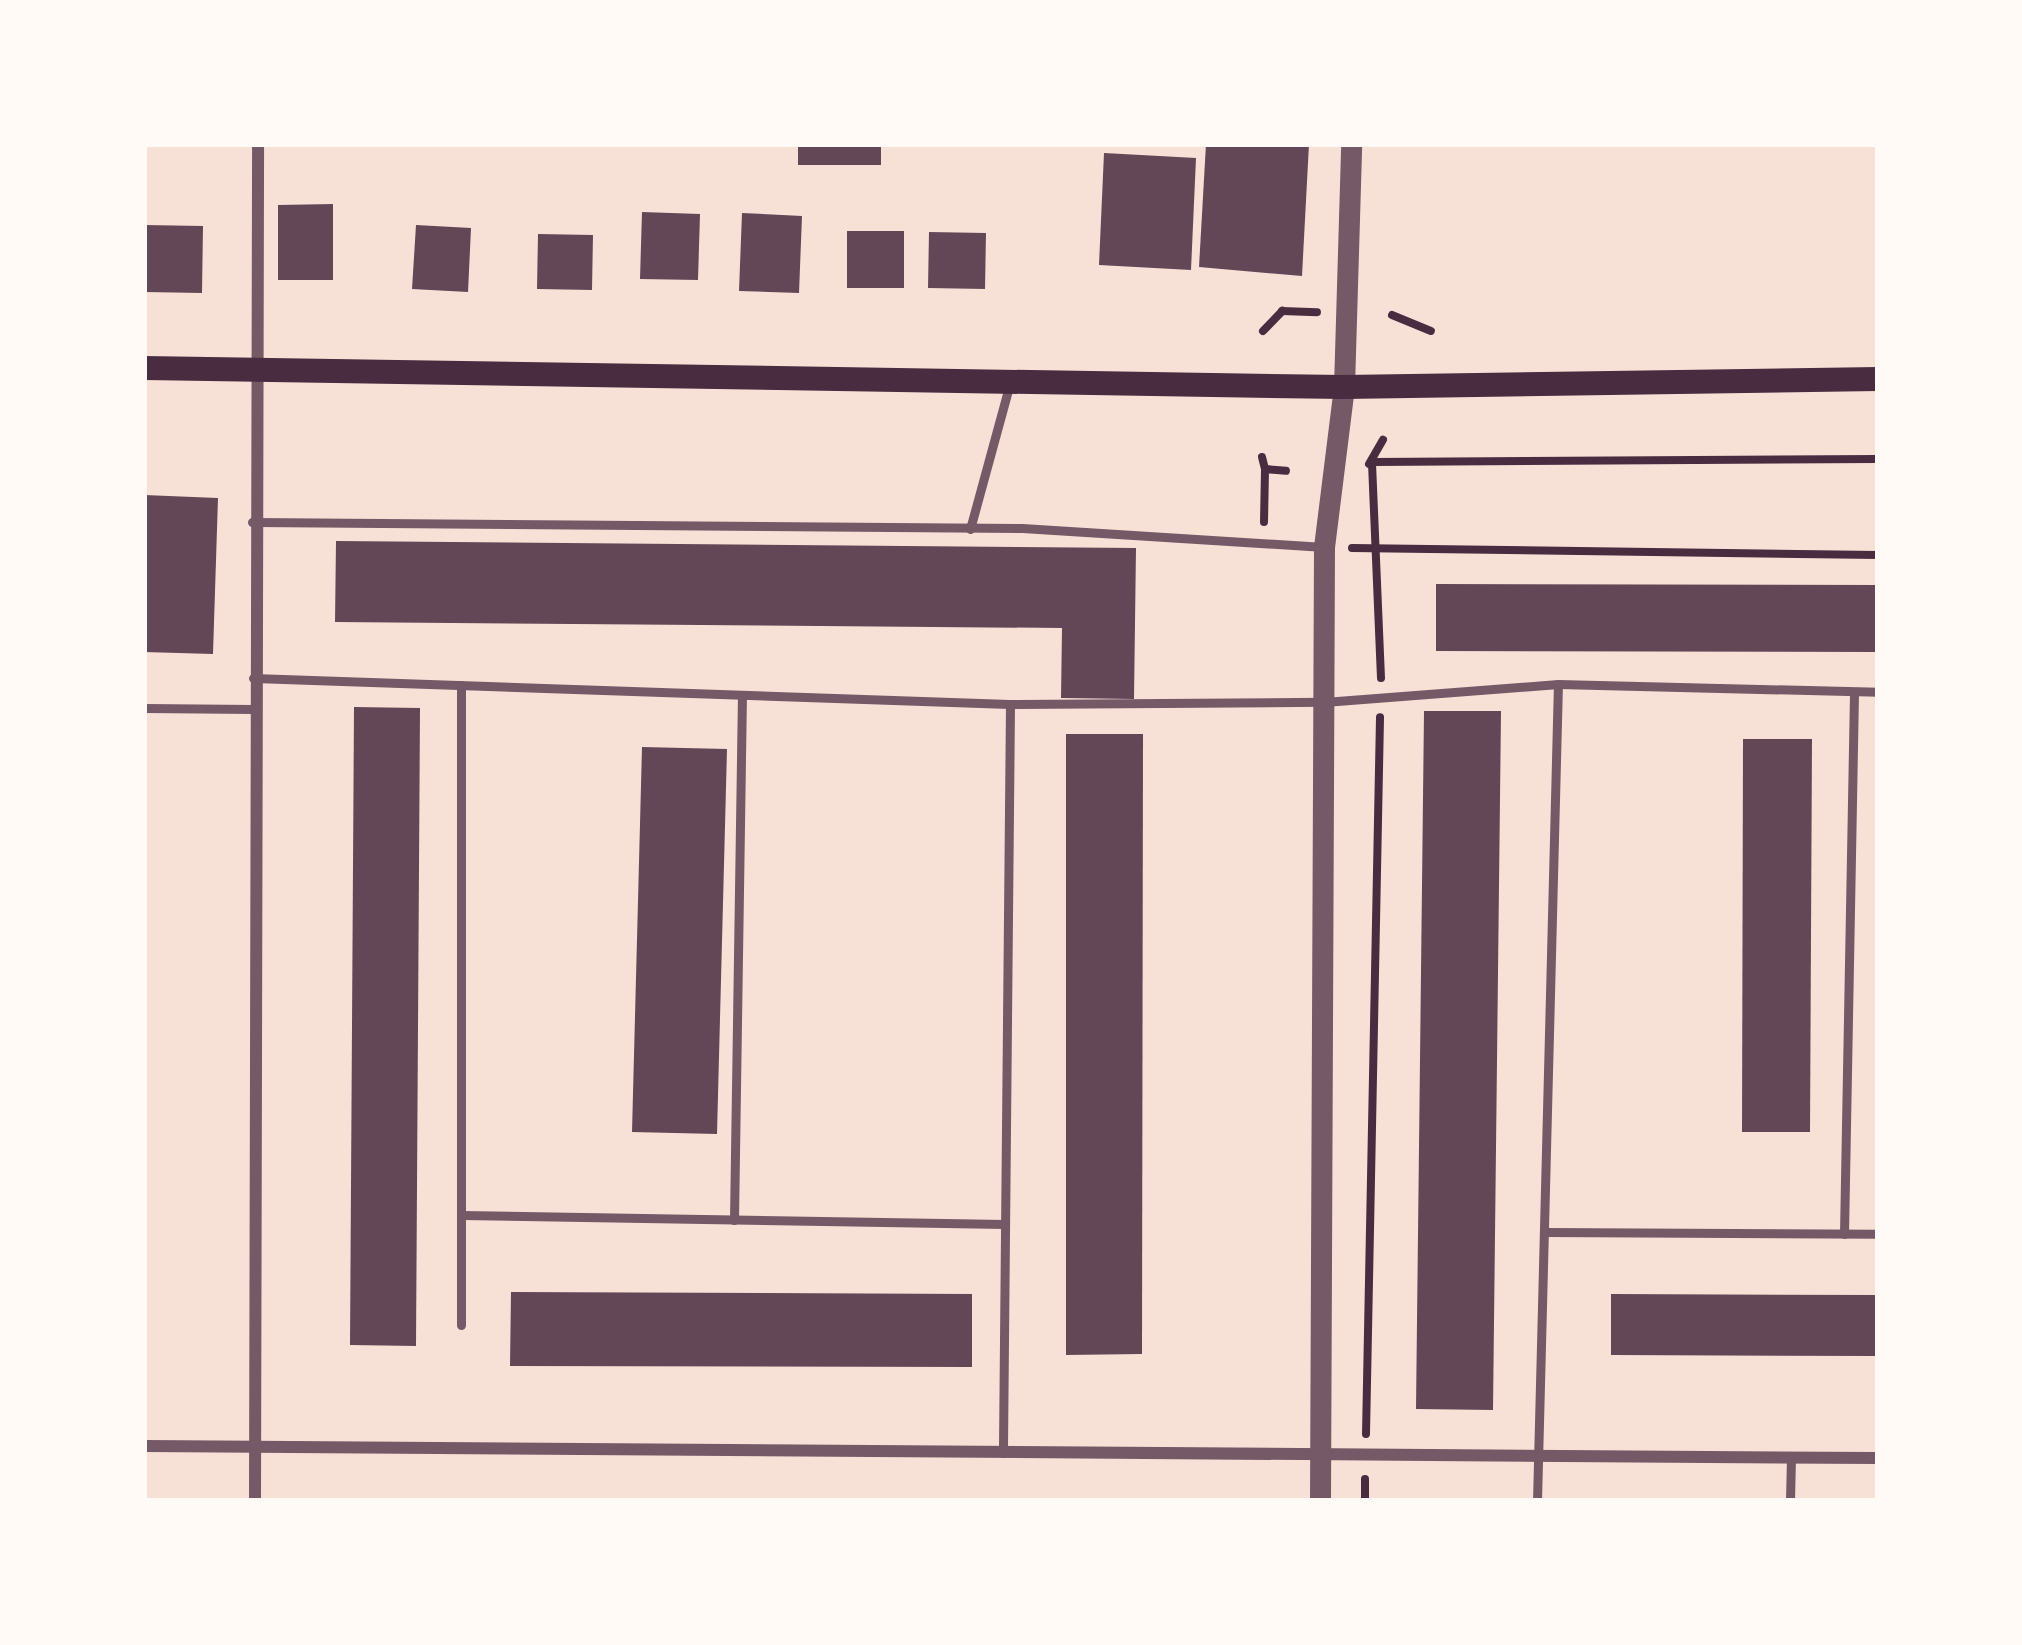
<!DOCTYPE html>
<html>
<head>
<meta charset="utf-8">
<style>
  body { margin:0 }
  #map { position:relative; width:2022px; height:1645px; overflow:hidden; background:#f7e1d7; font-family:Helvetica,sans-serif }
  div>[style] { position:absolute }
  [style*='--x'] { left:calc(var(--x)*1px); top:calc(var(--y)*1px); width:calc(var(--w)*1px); rotate:calc(var(--a)*1deg) }
  .building>* { inset:0; background:#644757 }
  .path>* { height:8px; margin:-4px; padding:0 4px; transform-origin:4px; border-radius:4px; background:#4a2c40 }
  .service>* { height:9px; margin:-4.5px; padding:0 4.5px; transform-origin:4.5px; border-radius:4.5px; background:#755966 }
  .minor>* { height:12px; margin:-6px; padding:0 6px; transform-origin:6px; border-radius:6px; background:#755966 }
  .tertiary>* { height:21px; margin:-10.5px; padding:0 10.5px; transform-origin:10.5px; border-radius:10.5px; background:#755966 }
  .secondary>* { height:24px; margin:-12px; padding:0 12px; transform-origin:12px; border-radius:12px; background:#4a2c40 }
  span { translate:-50% -50%; white-space:nowrap; text-align:center; line-height:1.15; -webkit-text-stroke:10px #fffaf5; paint-order:stroke }
  .frame { position:absolute; inset:0; border:147px solid #fffaf5; pointer-events:none }
</style>
</head>
<body>
<div id="map">
  <div class="building">
    <div style="clip-path:polygon(798px 144px,881px 144px,881px 165px,798px 165px)"></div>
    <div style="clip-path:polygon(1206px 144px,1309px 144px,1302px 276px,1199px 267px)"></div>
    <div style="clip-path:polygon(1104px 153px,1196px 158px,1191px 270px,1099px 265px)"></div>
    <div style="clip-path:polygon(333px 204px,333px 280px,278px 280px,278px 205px)"></div>
    <div style="clip-path:polygon(642px 212px,700px 214px,698px 280px,640px 279px)"></div>
    <div style="clip-path:polygon(742px 213px,802px 216px,799px 293px,739px 291px)"></div>
    <div style="clip-path:polygon(144px 225px,203px 226px,202px 293px,144px 292px)"></div>
    <div style="clip-path:polygon(416px 225px,471px 228px,468px 292px,412px 289px)"></div>
    <div style="clip-path:polygon(847px 231px,904px 231px,904px 288px,847px 288px)"></div>
    <div style="clip-path:polygon(929px 232px,986px 233px,985px 289px,928px 288px)"></div>
    <div style="clip-path:polygon(538px 234px,593px 235px,592px 290px,537px 289px)"></div>
    <div style="clip-path:polygon(144px 495px,218px 498px,213px 654px,144px 652px)"></div>
    <div style="clip-path:polygon(336px 541px,1136px 548px,1134px 699px,1061px 698px,1062px 628px,335px 622px)"></div>
    <div style="clip-path:polygon(1436px 584px,1878px 585px,1878px 652px,1436px 651px)"></div>
    <div style="clip-path:polygon(354px 707px,420px 708px,416px 1346px,350px 1345px)"></div>
    <div style="clip-path:polygon(1424px 711px,1501px 711px,1493px 1410px,1416px 1409px)"></div>
    <div style="clip-path:polygon(1066px 734px,1143px 734px,1142px 1354px,1066px 1355px)"></div>
    <div style="clip-path:polygon(1743px 739px,1812px 739px,1810px 1132px,1742px 1132px)"></div>
    <div style="clip-path:polygon(642px 747px,727px 749px,717px 1134px,632px 1132px)"></div>
    <div style="clip-path:polygon(511px 1292px,972px 1294px,972px 1367px,510px 1366px)"></div>
    <div style="clip-path:polygon(1611px 1294px,1878px 1295px,1878px 1356px,1611px 1355px)"></div>
  </div>
  <div class="path">
    <div style="--x:1392;--y:315;--w:42;--a:22.3"></div>
    <div style="--x:1263;--y:331;--w:28;--a:-46"></div>
    <div style="--x:1282;--y:311;--w:35;--a:2"></div>
    <div style="--x:1262;--y:457;--w:12;--a:76"></div>
    <div style="--x:1265;--y:469;--w:21;--a:5"></div>
    <div style="--x:1369;--y:464;--w:28;--a:-60"></div>
    <div style="--x:1264;--y:522;--w:53;--a:-88.9"></div>
    <div style="--x:1352;--y:548;--w:526;--a:0.76"></div>
    <div style="--x:1381;--y:678;--w:216;--a:-92.4"></div>
    <div style="--x:1372;--y:462;--w:506;--a:-0.34"></div>
    <div style="--x:1366;--y:1434;--w:717;--a:-88.88"></div>
    <div style="--x:1365;--y:1501;--w:22;--a:-90"></div>
  </div>
  <div class="service">
    <div style="--x:252;--y:522;--w:770;--a:0.45"></div>
    <div style="--x:1022;--y:528;--w:299;--a:3.6"></div>
    <div style="--x:970;--y:529;--w:148;--a:-74.7"></div>
    <div style="--x:253;--y:678;--w:757;--a:1.97"></div>
    <div style="--x:1010;--y:704;--w:749;--a:90.54"></div>
    <div style="--x:461;--y:685;--w:640;--a:90"></div>
    <div style="--x:1010;--y:704;--w:314;--a:-0.4"></div>
    <div style="--x:1324;--y:702;--w:235;--a:-4.4"></div>
    <div style="--x:144;--y:708;--w:109;--a:0.5"></div>
    <div style="--x:461;--y:1215;--w:544;--a:0.95"></div>
    <div style="--x:734;--y:1220;--w:525;--a:-89.13"></div>
    <div style="--x:1544;--y:1232;--w:334;--a:0.3"></div>
    <div style="--x:1844;--y:1234;--w:542;--a:-88.94"></div>
    <div style="--x:1537;--y:1501;--w:817;--a:-88.53"></div>
    <div style="--x:1558;--y:684;--w:320;--a:1.4"></div>
    <div style="--x:1790;--y:1501;--w:44;--a:-88.7"></div>
  </div>
  <div class="minor">
    <div style="--x:144;--y:1446;--w:1734;--a:0.4"></div>
    <div style="--x:255;--y:1501;--w:1357;--a:-89.87"></div>
  </div>
  <div class="tertiary">
    <div style="--x:1320;--y:1501;--w:954;--a:-89.76"></div>
    <div style="--x:1324;--y:547;--w:161;--a:-82.9"></div>
    <div style="--x:1344;--y:387;--w:243;--a:-88.3"></div>
  </div>
  <div class="secondary">
    <div style="--x:144;--y:368;--w:1200;--a:0.91"></div>
    <div style="--x:1344;--y:387;--w:534;--a:-0.86"></div>
  </div>
  <div class="frame"></div>
</div>
</body>
</html>
